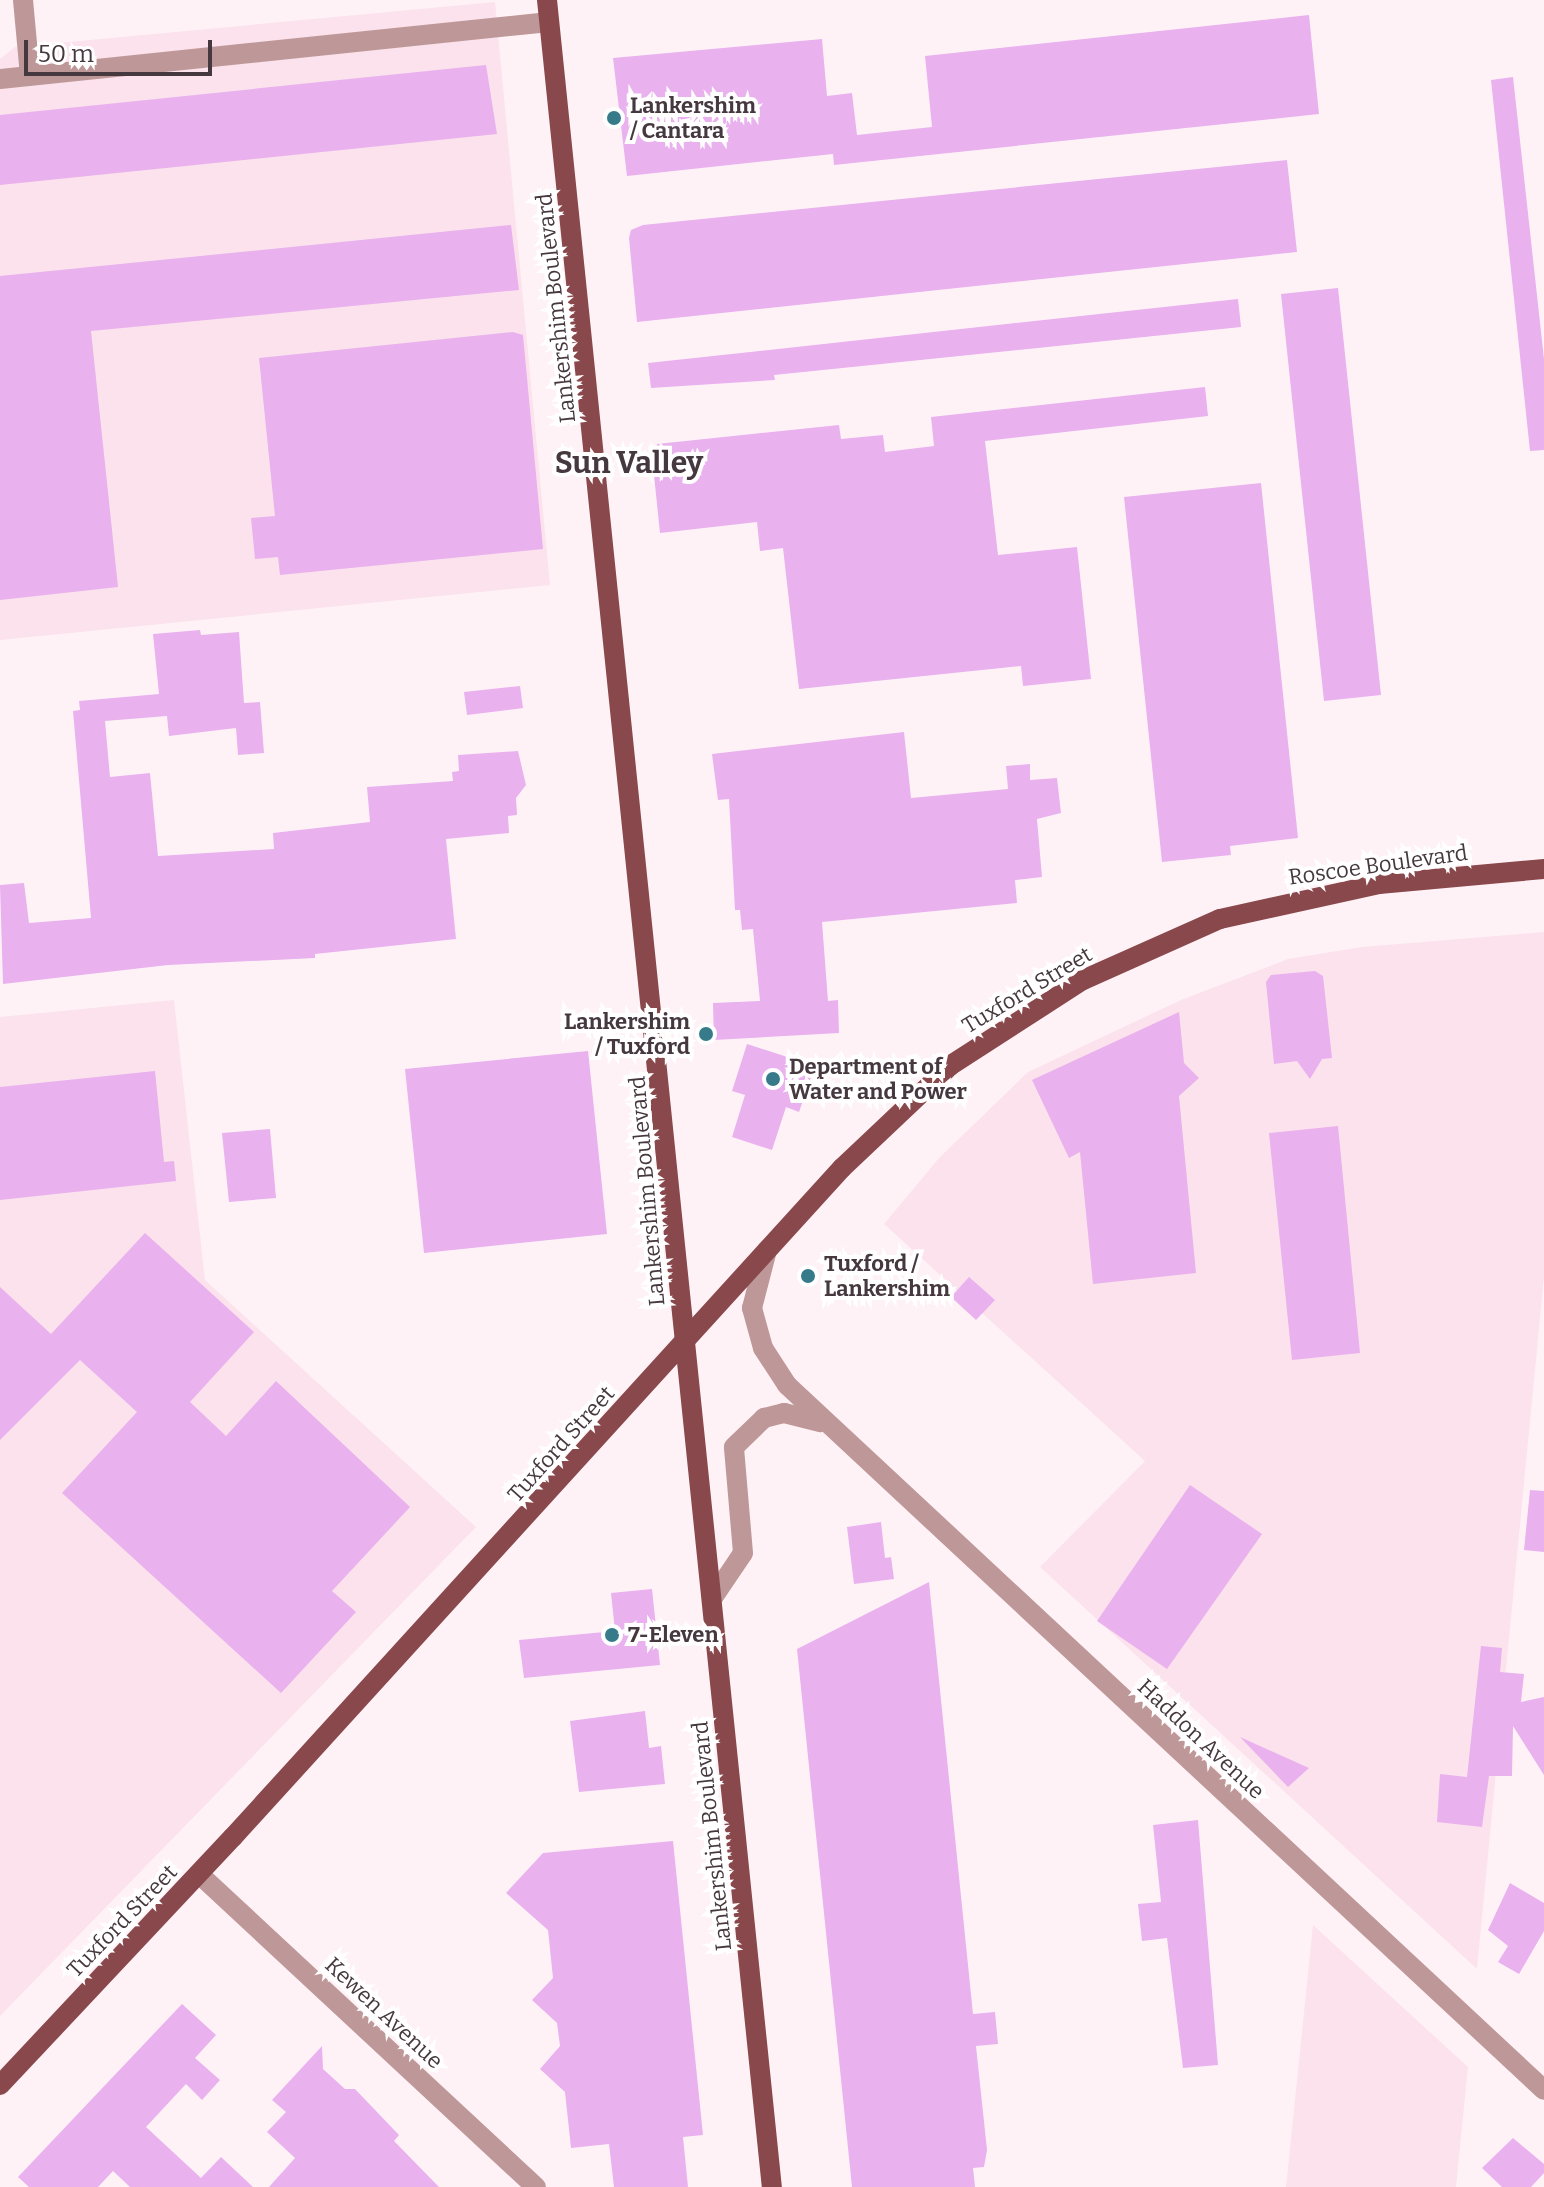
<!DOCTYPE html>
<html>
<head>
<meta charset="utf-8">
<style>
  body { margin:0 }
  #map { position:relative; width:1544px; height:2187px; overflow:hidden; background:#fff2f7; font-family:Bitter,serif }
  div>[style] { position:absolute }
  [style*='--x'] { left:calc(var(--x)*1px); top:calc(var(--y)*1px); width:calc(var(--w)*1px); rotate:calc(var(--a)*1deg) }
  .built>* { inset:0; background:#fbe2ec }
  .building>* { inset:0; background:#e9b1ee }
  .minor>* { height:20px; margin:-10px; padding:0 10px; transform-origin:10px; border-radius:10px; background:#be9898 }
  .primary>* { height:20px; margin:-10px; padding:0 10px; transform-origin:10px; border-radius:10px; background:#89494c }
  .dots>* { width:22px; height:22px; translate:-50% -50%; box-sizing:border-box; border:4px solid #fff; border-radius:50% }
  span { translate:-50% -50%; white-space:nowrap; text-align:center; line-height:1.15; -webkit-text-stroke:8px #fff; paint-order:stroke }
  .poi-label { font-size:22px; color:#45383e; font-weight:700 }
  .left { translate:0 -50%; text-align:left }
  .right { translate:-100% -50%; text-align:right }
  .street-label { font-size:22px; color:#45383e }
  .district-label { font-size:30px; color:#45383e; font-weight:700 }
  .scale { position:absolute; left:24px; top:40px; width:188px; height:36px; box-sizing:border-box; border:4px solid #45383e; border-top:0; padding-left:10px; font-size:24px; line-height:28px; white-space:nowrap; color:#45383e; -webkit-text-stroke:6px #fff; paint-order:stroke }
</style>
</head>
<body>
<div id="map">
  <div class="built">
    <div style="clip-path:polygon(495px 2px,550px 585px,0 640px,0 59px,15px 47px)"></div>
    <div style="clip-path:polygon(1544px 932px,1544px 1277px,1477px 1969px,1040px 1567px,1145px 1461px,884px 1224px,939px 1158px,1028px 1072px,1181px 1000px,1288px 959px,1362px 947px)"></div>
    <div style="clip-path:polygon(174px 1000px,205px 1280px,476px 1527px,0 2016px,0 1017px)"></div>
    <div style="clip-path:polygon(1313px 1925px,1468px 2067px,1456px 2187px,1286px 2187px)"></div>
  </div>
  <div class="building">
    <div style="clip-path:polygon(1309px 15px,1319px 114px,834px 165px,833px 154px,627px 176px,613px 58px,822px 39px,827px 96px,852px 93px,857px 135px,932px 127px,925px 56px)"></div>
    <div style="clip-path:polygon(486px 65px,497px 134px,0 185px,0 115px)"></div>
    <div style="clip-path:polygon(1513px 77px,1544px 359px,1544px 450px,1530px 451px,1491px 80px)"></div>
    <div style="clip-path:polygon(1287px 160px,1297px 252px,637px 322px,629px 238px,631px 230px,643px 225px)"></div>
    <div style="clip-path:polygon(511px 225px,519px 290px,91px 331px,118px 587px,0 600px,0 276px)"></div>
    <div style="clip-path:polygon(1338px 288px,1381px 695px,1324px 701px,1281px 294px)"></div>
    <div style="clip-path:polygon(1238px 299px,1241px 327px,774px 375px,775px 380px,651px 388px,648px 363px)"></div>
    <div style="clip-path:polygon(513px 332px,523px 335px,543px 549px,280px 575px,278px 557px,255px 559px,251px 518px,275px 516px,259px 358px)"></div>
    <div style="clip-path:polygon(1205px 387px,1208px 416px,985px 441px,998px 555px,1077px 547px,1091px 679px,1023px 686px,1021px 666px,799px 689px,783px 548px,760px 551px,757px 522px,660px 533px,654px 475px,657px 444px,839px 425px,841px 439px,883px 435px,885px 452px,934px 446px,931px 417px)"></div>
    <div style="clip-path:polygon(1261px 483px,1298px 838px,1230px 846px,1231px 855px,1162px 862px,1124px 497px)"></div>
    <div style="clip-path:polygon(200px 630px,201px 635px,239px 632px,244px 703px,260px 702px,264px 753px,238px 755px,236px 728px,169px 736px,167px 716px,105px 721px,110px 777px,150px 773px,158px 856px,274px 849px,273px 833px,370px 822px,367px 787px,453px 781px,452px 772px,459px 771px,458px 755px,518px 751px,526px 785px,516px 798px,517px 815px,508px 816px,509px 833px,446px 839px,456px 939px,315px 954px,315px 958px,168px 965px,3px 984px,0 885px,24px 883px,29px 923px,91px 918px,73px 711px,80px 710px,79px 701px,159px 694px,153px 634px)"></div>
    <div style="clip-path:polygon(520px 686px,523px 708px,467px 715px,464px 692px)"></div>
    <div style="clip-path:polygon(904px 732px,911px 798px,1008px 789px,1006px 766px,1030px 764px,1030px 780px,1057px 778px,1061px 813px,1037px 819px,1042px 877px,1015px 880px,1017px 903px,822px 922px,828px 1001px,838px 1000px,839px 1033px,714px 1040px,713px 1003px,760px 1001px,753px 929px,742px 930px,740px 910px,735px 910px,729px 799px,718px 800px,712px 754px)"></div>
    <div style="clip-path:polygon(1315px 971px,1323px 976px,1332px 1058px,1322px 1059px,1310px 1079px,1297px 1061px,1274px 1064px,1266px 982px,1271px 975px)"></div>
    <div style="clip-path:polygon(1179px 1012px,1184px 1063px,1199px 1078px,1179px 1096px,1196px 1273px,1093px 1284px,1080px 1152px,1069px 1158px,1032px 1080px)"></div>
    <div style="clip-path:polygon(747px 1044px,815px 1066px,799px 1112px,786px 1107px,772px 1150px,732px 1137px,745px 1095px,732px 1091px)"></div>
    <div style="clip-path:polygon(588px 1051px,607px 1234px,424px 1253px,405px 1069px)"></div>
    <div style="clip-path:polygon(155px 1071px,164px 1162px,174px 1161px,176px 1181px,0 1200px,0 1087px)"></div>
    <div style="clip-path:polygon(1338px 1126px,1360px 1353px,1292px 1360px,1269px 1133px)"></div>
    <div style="clip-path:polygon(270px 1129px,276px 1198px,229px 1202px,222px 1133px)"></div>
    <div style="clip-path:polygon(145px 1233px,254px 1332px,190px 1402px,226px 1436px,276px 1381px,410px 1507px,332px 1591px,356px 1612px,281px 1693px,62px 1493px,137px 1412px,80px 1360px,0 1440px,0 1287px,51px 1334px)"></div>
    <div style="clip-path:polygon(969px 1277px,995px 1300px,976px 1320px,951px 1297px)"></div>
    <div style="clip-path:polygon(1190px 1485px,1262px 1534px,1167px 1669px,1097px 1621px)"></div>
    <div style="clip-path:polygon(1530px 1490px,1544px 1491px,1544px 1552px,1524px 1550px)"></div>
    <div style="clip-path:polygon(881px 1522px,885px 1558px,891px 1557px,894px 1579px,854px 1584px,847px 1527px)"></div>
    <div style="clip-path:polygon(929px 1582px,973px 2014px,995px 2012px,998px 2044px,976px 2046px,987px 2150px,984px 2167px,973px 2168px,975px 2187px,852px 2187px,797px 1649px)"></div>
    <div style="clip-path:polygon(652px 1589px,660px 1665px,524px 1678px,519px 1640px,615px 1631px,611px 1593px)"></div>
    <div style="clip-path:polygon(1481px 1646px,1502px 1648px,1500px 1672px,1524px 1674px,1521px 1702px,1544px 1697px,1544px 1775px,1513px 1726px,1512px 1776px,1489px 1776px,1482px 1827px,1437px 1822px,1440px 1774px,1467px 1777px)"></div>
    <div style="clip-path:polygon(645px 1711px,649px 1748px,661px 1746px,665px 1784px,579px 1792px,570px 1721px)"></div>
    <div style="clip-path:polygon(1240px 1737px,1309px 1768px,1288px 1787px)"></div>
    <div style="clip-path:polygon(1198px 1820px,1218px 2065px,1183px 2068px,1167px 1938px,1142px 1941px,1138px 1904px,1161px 1902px,1153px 1825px)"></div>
    <div style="clip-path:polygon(673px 1841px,703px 2135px,683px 2137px,688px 2187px,614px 2187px,609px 2144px,571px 2148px,565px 2092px,540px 2069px,560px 2046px,557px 2023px,532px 2000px,553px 1978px,548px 1930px,506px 1893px,543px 1853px)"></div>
    <div style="clip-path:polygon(1510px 1883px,1544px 1903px,1544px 1931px,1519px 1974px,1498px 1962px,1508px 1946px,1488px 1930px)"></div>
    <div style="clip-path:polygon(182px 2004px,216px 2035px,195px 2058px,220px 2080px,202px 2100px,186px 2084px,146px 2127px,201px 2178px,221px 2157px,253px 2187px,130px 2187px,113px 2171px,98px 2187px,29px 2187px,18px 2177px)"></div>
    <div style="clip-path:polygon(322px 2046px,323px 2069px,345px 2089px,355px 2089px,399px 2135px,394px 2141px,439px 2187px,269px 2187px,295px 2158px,267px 2132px,286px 2112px,272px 2100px)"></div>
    <div style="clip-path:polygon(1513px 2138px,1544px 2164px,1544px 2173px,1531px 2187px,1502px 2187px,1482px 2168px)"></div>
  </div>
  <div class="minor">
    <div style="--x:23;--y:0;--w:76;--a:84.7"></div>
    <div style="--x:0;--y:79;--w:552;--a:-5.93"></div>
    <div style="--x:767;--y:1250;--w:60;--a:104.5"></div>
    <div style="--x:752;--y:1308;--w:41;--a:74.6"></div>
    <div style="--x:763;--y:1348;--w:44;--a:57"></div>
    <div style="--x:787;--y:1385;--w:1034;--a:42.96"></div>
    <div style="--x:712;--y:1599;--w:55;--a:-56"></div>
    <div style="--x:743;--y:1553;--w:106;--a:-94.9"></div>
    <div style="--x:734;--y:1447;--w:42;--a:-44"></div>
    <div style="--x:764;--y:1418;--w:21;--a:-14"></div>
    <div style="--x:784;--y:1413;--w:38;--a:14"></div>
    <div style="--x:199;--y:1874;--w:460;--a:42.9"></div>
  </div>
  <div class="primary">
    <div style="--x:547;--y:0;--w:2199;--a:84.13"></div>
    <div style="--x:0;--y:2085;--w:340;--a:-46.8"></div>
    <div style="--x:233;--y:1837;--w:905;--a:-47.69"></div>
    <div style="--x:842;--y:1168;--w:150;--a:-43.4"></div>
    <div style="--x:951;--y:1065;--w:157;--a:-32.8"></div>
    <div style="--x:1083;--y:980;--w:150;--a:-24"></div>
    <div style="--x:1220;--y:919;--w:163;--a:-12.4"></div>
    <div style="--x:1379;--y:884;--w:166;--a:-5.2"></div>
  </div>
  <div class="dots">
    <div style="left:614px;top:118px;background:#377b8a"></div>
    <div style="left:706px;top:1034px;background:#377b8a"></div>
    <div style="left:773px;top:1079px;background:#377b8a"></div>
    <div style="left:808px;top:1276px;background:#377b8a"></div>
    <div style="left:612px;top:1635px;background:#377b8a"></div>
  </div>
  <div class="poi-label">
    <span class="left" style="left:630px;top:118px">Lankershim<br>/ Cantara</span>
    <span class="right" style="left:690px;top:1034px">Lankershim<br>/ Tuxford</span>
    <span class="left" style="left:789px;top:1079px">Department of<br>Water and Power</span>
    <span class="left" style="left:824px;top:1276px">Tuxford /<br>Lankershim</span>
    <span class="left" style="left:628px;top:1635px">7-Eleven</span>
  </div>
  <div class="street-label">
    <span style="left:556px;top:308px;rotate:-96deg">Lankershim Boulevard</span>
    <span style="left:1378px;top:865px;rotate:-8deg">Roscoe Boulevard</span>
    <span style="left:1027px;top:990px;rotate:-31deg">Tuxford Street</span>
    <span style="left:647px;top:1191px;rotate:-95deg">Lankershim Boulevard</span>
    <span style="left:561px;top:1444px;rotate:-48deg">Tuxford Street</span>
    <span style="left:1201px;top:1739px;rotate:43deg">Haddon Avenue</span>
    <span style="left:712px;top:1836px;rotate:-96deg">Lankershim Boulevard</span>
    <span style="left:122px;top:1921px;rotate:-46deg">Tuxford Street</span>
    <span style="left:384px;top:2013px;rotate:43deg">Kewen Avenue</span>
  </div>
  <div class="district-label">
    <span style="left:629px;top:463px">Sun Valley</span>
  </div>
  <div class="scale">50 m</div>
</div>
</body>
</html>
